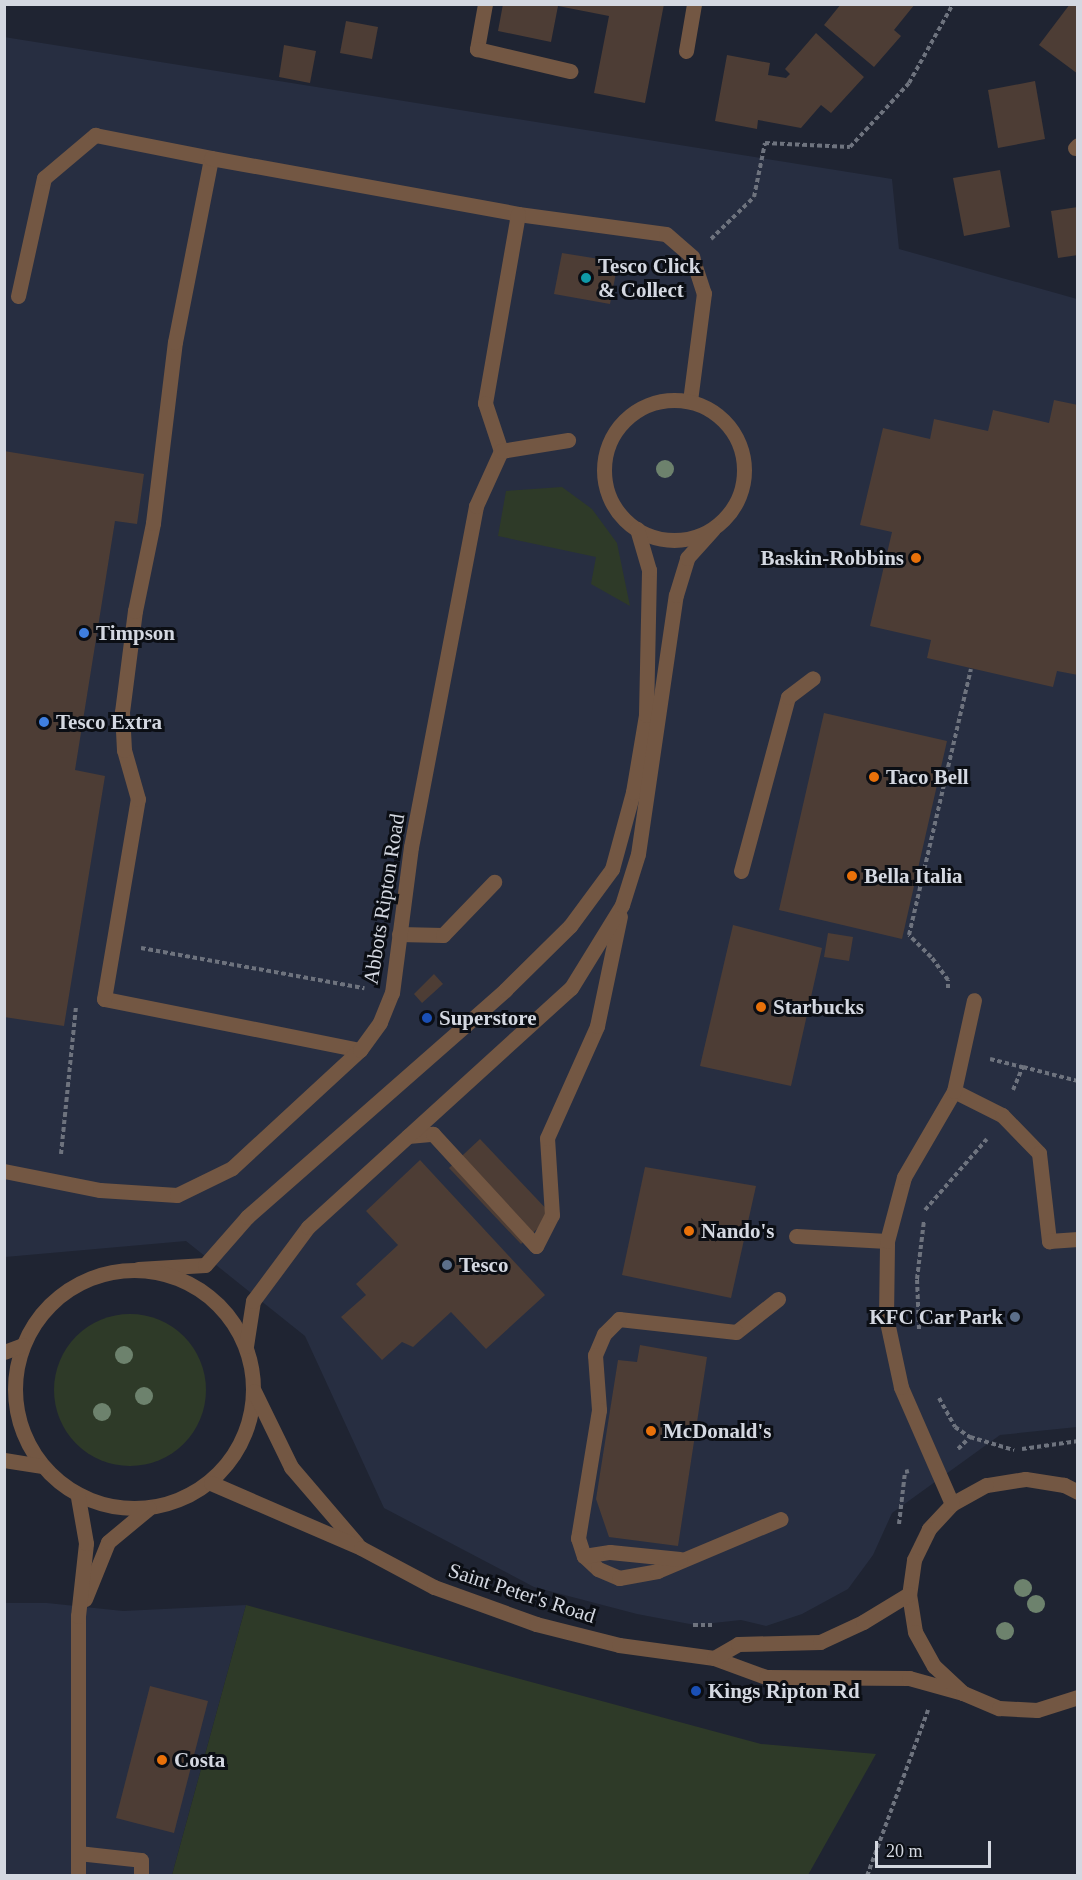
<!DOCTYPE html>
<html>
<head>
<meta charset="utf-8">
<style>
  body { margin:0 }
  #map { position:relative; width:1082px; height:1880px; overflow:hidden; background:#1f2432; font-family:"Times New Roman",serif }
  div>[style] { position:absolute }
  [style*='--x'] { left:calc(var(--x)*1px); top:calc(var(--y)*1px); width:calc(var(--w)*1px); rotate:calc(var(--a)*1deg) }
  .built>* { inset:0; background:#272e41 }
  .green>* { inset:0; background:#2e3a28 }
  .round { border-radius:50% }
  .building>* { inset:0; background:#4d3d35 }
  .path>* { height:4px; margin-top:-2px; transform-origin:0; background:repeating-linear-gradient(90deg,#6e737e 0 4.5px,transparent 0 7.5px) }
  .minor>* { height:15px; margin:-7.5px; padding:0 7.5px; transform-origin:7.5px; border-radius:7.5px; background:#735743 }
  .minor>.ring { margin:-7.5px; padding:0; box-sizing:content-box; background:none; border:15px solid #735743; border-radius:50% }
  .trees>* { width:18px; height:18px; margin:-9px; border-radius:50%; background:#6d826d }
  .dots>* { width:16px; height:16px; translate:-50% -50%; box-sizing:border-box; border:3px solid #0b0e14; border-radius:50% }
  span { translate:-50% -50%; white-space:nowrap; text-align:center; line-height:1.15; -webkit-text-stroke:6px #0b0e14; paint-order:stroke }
  .poi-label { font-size:21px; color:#d4d8e1; font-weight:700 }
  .left { translate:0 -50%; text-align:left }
  .right { translate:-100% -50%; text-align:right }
  .street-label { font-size:21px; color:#d4d8e1 }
  .frame { position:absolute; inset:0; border:6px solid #d4d8e1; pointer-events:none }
  .scale { position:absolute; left:875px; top:1841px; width:116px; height:27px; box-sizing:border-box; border:3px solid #d4d8e1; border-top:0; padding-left:8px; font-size:18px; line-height:21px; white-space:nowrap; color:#d4d8e1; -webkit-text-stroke:4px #0b0e14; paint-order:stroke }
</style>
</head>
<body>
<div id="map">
  <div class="built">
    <div style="clip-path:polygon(4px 37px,892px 179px,899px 249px,1077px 299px,1077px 1427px,1000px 1435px,892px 1513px,873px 1555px,848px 1589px,802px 1614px,766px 1626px,741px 1620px,695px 1625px,637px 1614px,534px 1587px,384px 1508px,305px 1336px,186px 1241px,5px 1257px)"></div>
    <div style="clip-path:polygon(4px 1603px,47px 1603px,123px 1611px,246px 1605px,172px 1875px,5px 1875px)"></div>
  </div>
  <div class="green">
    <div style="clip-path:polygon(562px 487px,592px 509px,617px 543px,630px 606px,591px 584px,596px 557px,498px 536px,506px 491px)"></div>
    <div class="round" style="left:54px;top:1314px;width:152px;height:152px"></div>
    <div style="clip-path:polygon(246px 1605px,761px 1744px,876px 1754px,808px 1875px,172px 1875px)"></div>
  </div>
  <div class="building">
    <div style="clip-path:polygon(503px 4px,664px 4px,645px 103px,594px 93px,609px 16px,558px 6px,551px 42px,498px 31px)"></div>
    <div style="clip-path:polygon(841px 4px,915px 4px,894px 30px,901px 36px,874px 67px,824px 25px)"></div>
    <div style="clip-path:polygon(1070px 4px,1078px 4px,1078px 74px,1039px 45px)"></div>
    <div style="clip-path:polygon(346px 21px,378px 27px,372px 59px,340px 53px)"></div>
    <div style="clip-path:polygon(816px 33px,864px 77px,831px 113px,821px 105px,801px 128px,758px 120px,757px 129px,715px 121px,727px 55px,770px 63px,768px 75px,786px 78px,790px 74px,785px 69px)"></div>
    <div style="clip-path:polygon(284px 45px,316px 51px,310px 83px,279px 77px)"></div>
    <div style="clip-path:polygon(1035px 81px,1045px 139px,998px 148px,988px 90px)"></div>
    <div style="clip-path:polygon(1000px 170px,1010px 227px,964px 236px,953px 178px)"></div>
    <div style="clip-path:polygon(1078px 207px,1078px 255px,1058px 258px,1051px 211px)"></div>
    <div style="clip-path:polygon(562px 253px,618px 262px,610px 304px,554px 294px)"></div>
    <div style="clip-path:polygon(1054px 400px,1078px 405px,1078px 675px,1057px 671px,1053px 687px,927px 658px,931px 640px,870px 626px,892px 532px,860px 525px,883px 428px,930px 439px,934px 419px,988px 431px,993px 410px,1049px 423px)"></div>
    <div style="clip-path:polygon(4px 451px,144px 474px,137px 524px,115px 521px,75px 770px,105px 776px,64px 1026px,4px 1017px)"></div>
    <div style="clip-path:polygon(824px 713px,947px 741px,902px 939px,779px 910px)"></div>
    <div style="clip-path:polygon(733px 925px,822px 948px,791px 1086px,700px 1066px)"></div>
    <div style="clip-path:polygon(828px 933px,853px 937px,849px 961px,824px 957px)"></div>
    <div style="clip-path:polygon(434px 974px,443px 984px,422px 1003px,414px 994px)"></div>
    <div style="clip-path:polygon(480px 1139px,552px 1215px,521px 1244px,449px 1168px)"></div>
    <div style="clip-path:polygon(420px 1160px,545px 1295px,486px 1349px,451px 1312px,413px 1347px,402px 1342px,382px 1360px,341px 1317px,366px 1295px,356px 1284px,398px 1245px,366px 1211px)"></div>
    <div style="clip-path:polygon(645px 1167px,756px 1186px,731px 1298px,622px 1275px)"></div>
    <div style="clip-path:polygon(640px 1345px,707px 1357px,678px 1546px,609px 1537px,596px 1499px,618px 1360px,637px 1362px)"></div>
    <div style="clip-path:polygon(150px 1686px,208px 1701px,174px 1833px,116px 1818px)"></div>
  </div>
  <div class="path">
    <div style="--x:711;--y:239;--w:60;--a:-44.3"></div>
    <div style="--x:754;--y:197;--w:55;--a:-78.5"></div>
    <div style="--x:765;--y:143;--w:85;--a:2.7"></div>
    <div style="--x:850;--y:147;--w:87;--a:-47.3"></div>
    <div style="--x:909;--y:83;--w:90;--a:-60.9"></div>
    <div style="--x:141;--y:948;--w:227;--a:10.2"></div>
    <div style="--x:948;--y:988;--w:8;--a:-90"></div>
    <div style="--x:948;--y:980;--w:29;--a:-126"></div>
    <div style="--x:931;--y:957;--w:31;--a:-135"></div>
    <div style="--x:909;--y:935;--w:273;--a:-76.9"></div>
    <div style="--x:990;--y:1059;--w:34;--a:14"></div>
    <div style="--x:1013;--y:1090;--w:25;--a:-67"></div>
    <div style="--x:1023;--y:1067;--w:57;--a:14.3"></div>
    <div style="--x:61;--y:1154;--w:149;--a:-84.2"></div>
    <div style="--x:925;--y:1210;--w:94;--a:-48.9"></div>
    <div style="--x:919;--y:1329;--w:50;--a:-92.3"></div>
    <div style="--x:917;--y:1279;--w:59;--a:-83.2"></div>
    <div style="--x:939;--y:1398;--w:33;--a:61"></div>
    <div style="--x:955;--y:1427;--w:18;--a:34"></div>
    <div style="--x:970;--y:1437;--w:46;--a:16.5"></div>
    <div style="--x:958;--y:1449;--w:17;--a:-45"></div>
    <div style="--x:1022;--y:1449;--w:57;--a:-8.1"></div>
    <div style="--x:899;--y:1524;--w:52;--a:-83.4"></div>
    <div style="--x:905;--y:1472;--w:4;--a:-14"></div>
    <div style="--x:693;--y:1625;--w:19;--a:0"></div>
    <div style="--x:867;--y:1876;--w:177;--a:-69.8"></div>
  </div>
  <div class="minor">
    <div style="--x:485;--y:4;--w:46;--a:100.1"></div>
    <div style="--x:477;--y:49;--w:96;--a:13.3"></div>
    <div style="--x:686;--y:51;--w:48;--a:-80.3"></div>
    <div style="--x:1075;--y:148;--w:4;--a:-45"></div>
    <div style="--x:518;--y:214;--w:149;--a:7.7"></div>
    <div style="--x:666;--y:234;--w:35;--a:41"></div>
    <div style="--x:692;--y:257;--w:38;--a:72"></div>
    <div style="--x:704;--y:293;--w:109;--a:97.4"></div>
    <div style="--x:18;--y:296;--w:121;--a:-77.6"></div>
    <div style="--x:44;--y:178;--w:67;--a:-40.1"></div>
    <div style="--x:95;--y:135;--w:118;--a:11.2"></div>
    <div class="ring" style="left:604px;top:400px;width:125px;height:125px"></div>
    <div style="--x:741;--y:871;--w:180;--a:-74.9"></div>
    <div style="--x:788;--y:697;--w:31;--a:-37"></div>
    <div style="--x:399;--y:934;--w:44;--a:1.3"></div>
    <div style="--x:443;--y:935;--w:74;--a:-46.1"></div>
    <div style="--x:360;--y:1050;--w:261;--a:-168.7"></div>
    <div style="--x:104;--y:999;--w:203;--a:-80.4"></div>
    <div style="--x:138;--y:799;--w:51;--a:-105.9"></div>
    <div style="--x:124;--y:750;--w:38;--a:-93"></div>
    <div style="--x:122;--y:712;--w:102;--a:-82.7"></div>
    <div style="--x:135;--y:611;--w:90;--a:-78.4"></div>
    <div style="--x:153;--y:523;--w:182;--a:-83.1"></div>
    <div style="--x:175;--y:342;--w:187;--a:-78.9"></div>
    <div style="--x:211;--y:158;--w:312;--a:10.3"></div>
    <div style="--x:518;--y:214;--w:192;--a:99.9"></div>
    <div style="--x:485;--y:403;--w:51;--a:71.6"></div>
    <div style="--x:954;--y:1091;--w:54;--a:26.6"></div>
    <div style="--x:1002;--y:1115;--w:53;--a:45.8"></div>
    <div style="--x:1039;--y:1153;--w:89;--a:83.5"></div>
    <div style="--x:1049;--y:1241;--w:29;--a:-4"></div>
    <div style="--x:408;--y:1136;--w:25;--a:-5"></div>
    <div style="--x:433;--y:1134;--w:152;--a:47.4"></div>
    <div style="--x:536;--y:1246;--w:35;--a:-63"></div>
    <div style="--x:552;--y:1215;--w:77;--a:-93.7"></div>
    <div style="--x:547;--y:1138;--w:123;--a:-65.9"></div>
    <div style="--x:597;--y:1026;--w:112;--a:-78.2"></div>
    <div style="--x:4;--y:1171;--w:98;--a:11.2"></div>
    <div style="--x:100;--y:1190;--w:77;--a:3.7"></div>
    <div style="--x:177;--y:1195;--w:61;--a:-26.1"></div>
    <div style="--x:232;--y:1168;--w:174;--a:-42.7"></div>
    <div style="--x:360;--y:1050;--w:34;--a:-54"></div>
    <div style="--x:380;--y:1022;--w:31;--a:-68"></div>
    <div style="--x:392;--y:993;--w:147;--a:-82.6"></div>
    <div style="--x:411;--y:847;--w:347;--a:-79.2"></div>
    <div style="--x:476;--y:506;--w:60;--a:-65.6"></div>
    <div style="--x:501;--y:451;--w:68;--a:-9.3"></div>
    <div style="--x:796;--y:1236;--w:91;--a:3.1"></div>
    <div style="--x:138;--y:1269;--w:67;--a:-3.4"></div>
    <div style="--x:205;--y:1265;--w:64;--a:-48.8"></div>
    <div style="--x:247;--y:1217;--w:344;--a:-41.3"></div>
    <div style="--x:505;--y:990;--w:91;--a:-44.6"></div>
    <div style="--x:570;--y:926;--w:71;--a:-53.6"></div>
    <div style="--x:612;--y:869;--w:80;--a:-74.7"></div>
    <div style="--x:633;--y:792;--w:78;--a:-80.4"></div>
    <div style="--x:646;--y:715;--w:145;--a:-88.8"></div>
    <div style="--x:649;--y:570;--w:43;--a:-106.3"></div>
    <div class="ring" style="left:15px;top:1270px;width:223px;height:223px"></div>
    <div style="--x:778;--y:1299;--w:53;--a:141.8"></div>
    <div style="--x:736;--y:1332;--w:118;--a:-173.7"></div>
    <div style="--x:619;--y:1319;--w:21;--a:135"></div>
    <div style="--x:604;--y:1334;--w:23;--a:113"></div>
    <div style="--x:595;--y:1355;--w:55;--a:85.8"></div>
    <div style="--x:599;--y:1410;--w:130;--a:99.3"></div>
    <div style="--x:578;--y:1538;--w:19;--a:72"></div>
    <div style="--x:584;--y:1556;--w:19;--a:43"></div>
    <div style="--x:598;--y:1569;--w:23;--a:23"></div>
    <div style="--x:619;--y:1578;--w:39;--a:-10"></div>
    <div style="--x:657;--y:1571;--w:134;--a:-22.8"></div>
    <div style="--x:246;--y:1346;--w:46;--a:-81.2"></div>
    <div style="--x:253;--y:1301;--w:92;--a:-53.4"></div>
    <div style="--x:308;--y:1227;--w:355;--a:-42.3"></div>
    <div style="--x:571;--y:988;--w:97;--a:-58.4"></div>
    <div style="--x:622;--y:905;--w:53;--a:-72.6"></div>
    <div style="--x:638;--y:854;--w:262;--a:-81.7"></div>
    <div style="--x:676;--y:595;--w:39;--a:-73"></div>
    <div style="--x:687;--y:558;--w:39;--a:-48"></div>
    <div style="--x:4;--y:1352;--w:20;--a:-20"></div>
    <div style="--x:254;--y:1391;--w:85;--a:64"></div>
    <div style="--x:291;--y:1467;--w:101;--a:49.4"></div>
    <div style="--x:4;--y:1460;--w:39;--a:9"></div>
    <div style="--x:211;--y:1483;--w:163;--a:23.4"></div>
    <div style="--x:361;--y:1548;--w:83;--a:28.1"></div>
    <div style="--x:434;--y:1587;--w:109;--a:19.9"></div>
    <div style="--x:536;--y:1624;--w:86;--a:14.2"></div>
    <div style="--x:619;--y:1645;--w:96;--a:7.8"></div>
    <div style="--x:714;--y:1658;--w:55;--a:20.1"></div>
    <div style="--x:766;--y:1677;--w:143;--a:0.4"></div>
    <div style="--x:909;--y:1678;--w:56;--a:15.5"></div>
    <div style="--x:1078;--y:1492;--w:16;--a:-153"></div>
    <div style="--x:1064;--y:1485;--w:39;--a:-171"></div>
    <div style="--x:1025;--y:1479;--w:39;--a:171"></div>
    <div style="--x:986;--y:1485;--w:39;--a:151"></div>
    <div style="--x:952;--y:1504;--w:34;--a:133"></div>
    <div style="--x:929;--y:1529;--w:34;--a:116"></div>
    <div style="--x:914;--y:1560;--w:34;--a:98"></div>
    <div style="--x:909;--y:1594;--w:38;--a:81"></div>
    <div style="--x:915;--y:1632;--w:39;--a:61"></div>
    <div style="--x:934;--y:1666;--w:40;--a:43"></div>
    <div style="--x:963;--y:1693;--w:39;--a:23"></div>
    <div style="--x:999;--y:1708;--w:38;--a:3"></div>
    <div style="--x:1037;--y:1710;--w:43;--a:-17.6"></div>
    <div style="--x:952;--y:1504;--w:128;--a:-113.6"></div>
    <div style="--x:901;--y:1387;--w:72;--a:-102.1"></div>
    <div style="--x:886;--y:1317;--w:76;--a:-89.2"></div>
    <div style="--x:887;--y:1241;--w:66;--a:-75.1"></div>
    <div style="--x:904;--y:1177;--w:99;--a:-59.8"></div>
    <div style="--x:954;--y:1091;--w:93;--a:-77.6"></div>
    <div style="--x:584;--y:1556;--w:26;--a:-9"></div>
    <div style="--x:610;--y:1552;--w:70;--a:5.7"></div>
    <div style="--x:85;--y:1599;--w:61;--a:-68"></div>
    <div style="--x:108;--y:1542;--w:53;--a:-39.7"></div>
    <div style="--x:714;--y:1658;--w:28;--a:-30"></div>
    <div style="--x:738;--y:1644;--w:82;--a:-1.4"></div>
    <div style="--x:820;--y:1642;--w:47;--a:-24.9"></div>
    <div style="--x:863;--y:1622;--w:54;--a:-31.3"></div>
    <div style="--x:78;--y:1853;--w:63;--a:6.3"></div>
    <div style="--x:141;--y:1860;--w:16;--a:90"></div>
    <div style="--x:78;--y:1876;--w:260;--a:-90"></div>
    <div style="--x:78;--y:1616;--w:73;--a:-83.7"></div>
    <div style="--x:86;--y:1543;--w:47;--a:-99.9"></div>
  </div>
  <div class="trees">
    <div style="left:665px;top:469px"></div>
    <div style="left:124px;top:1355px"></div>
    <div style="left:144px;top:1396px"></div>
    <div style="left:102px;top:1412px"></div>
    <div style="left:1023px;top:1588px"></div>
    <div style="left:1036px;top:1604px"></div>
    <div style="left:1005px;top:1631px"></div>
  </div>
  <div class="dots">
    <div style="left:586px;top:278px;background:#0f9aa8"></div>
    <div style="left:916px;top:558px;background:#e8710a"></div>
    <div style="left:84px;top:633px;background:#3f7fe0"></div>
    <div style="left:44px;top:722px;background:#3f7fe0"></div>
    <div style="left:874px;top:777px;background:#e8710a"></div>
    <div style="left:852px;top:876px;background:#e8710a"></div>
    <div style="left:761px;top:1007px;background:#e8710a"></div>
    <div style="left:427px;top:1018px;background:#1a4fb4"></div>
    <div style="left:689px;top:1231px;background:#e8710a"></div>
    <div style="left:447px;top:1265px;background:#5c6f8a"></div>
    <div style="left:1015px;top:1317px;background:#5c6f8a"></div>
    <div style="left:651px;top:1431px;background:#e8710a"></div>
    <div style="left:696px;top:1691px;background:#1a4fb4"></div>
    <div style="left:162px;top:1760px;background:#e8710a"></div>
  </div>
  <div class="poi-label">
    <span class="left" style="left:598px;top:278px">Tesco Click<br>&amp; Collect</span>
    <span class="right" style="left:904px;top:558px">Baskin-Robbins</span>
    <span class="left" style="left:96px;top:633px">Timpson</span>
    <span class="left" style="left:56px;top:722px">Tesco Extra</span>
    <span class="left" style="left:886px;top:777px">Taco Bell</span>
    <span class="left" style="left:864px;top:876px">Bella Italia</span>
    <span class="left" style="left:773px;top:1007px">Starbucks</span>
    <span class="left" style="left:439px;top:1018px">Superstore</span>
    <span class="left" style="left:701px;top:1231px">Nando's</span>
    <span class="left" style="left:459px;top:1265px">Tesco</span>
    <span class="right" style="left:1003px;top:1317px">KFC Car Park</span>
    <span class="left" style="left:663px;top:1431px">McDonald's</span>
    <span class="left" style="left:708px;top:1691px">Kings Ripton Rd</span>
    <span class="left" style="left:174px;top:1760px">Costa</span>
  </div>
  <div class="street-label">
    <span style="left:384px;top:899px;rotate:-81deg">Abbots Ripton Road</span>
    <span style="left:522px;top:1593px;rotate:18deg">Saint Peter's Road</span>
  </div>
  <div class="frame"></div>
  <div class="scale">20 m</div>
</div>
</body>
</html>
